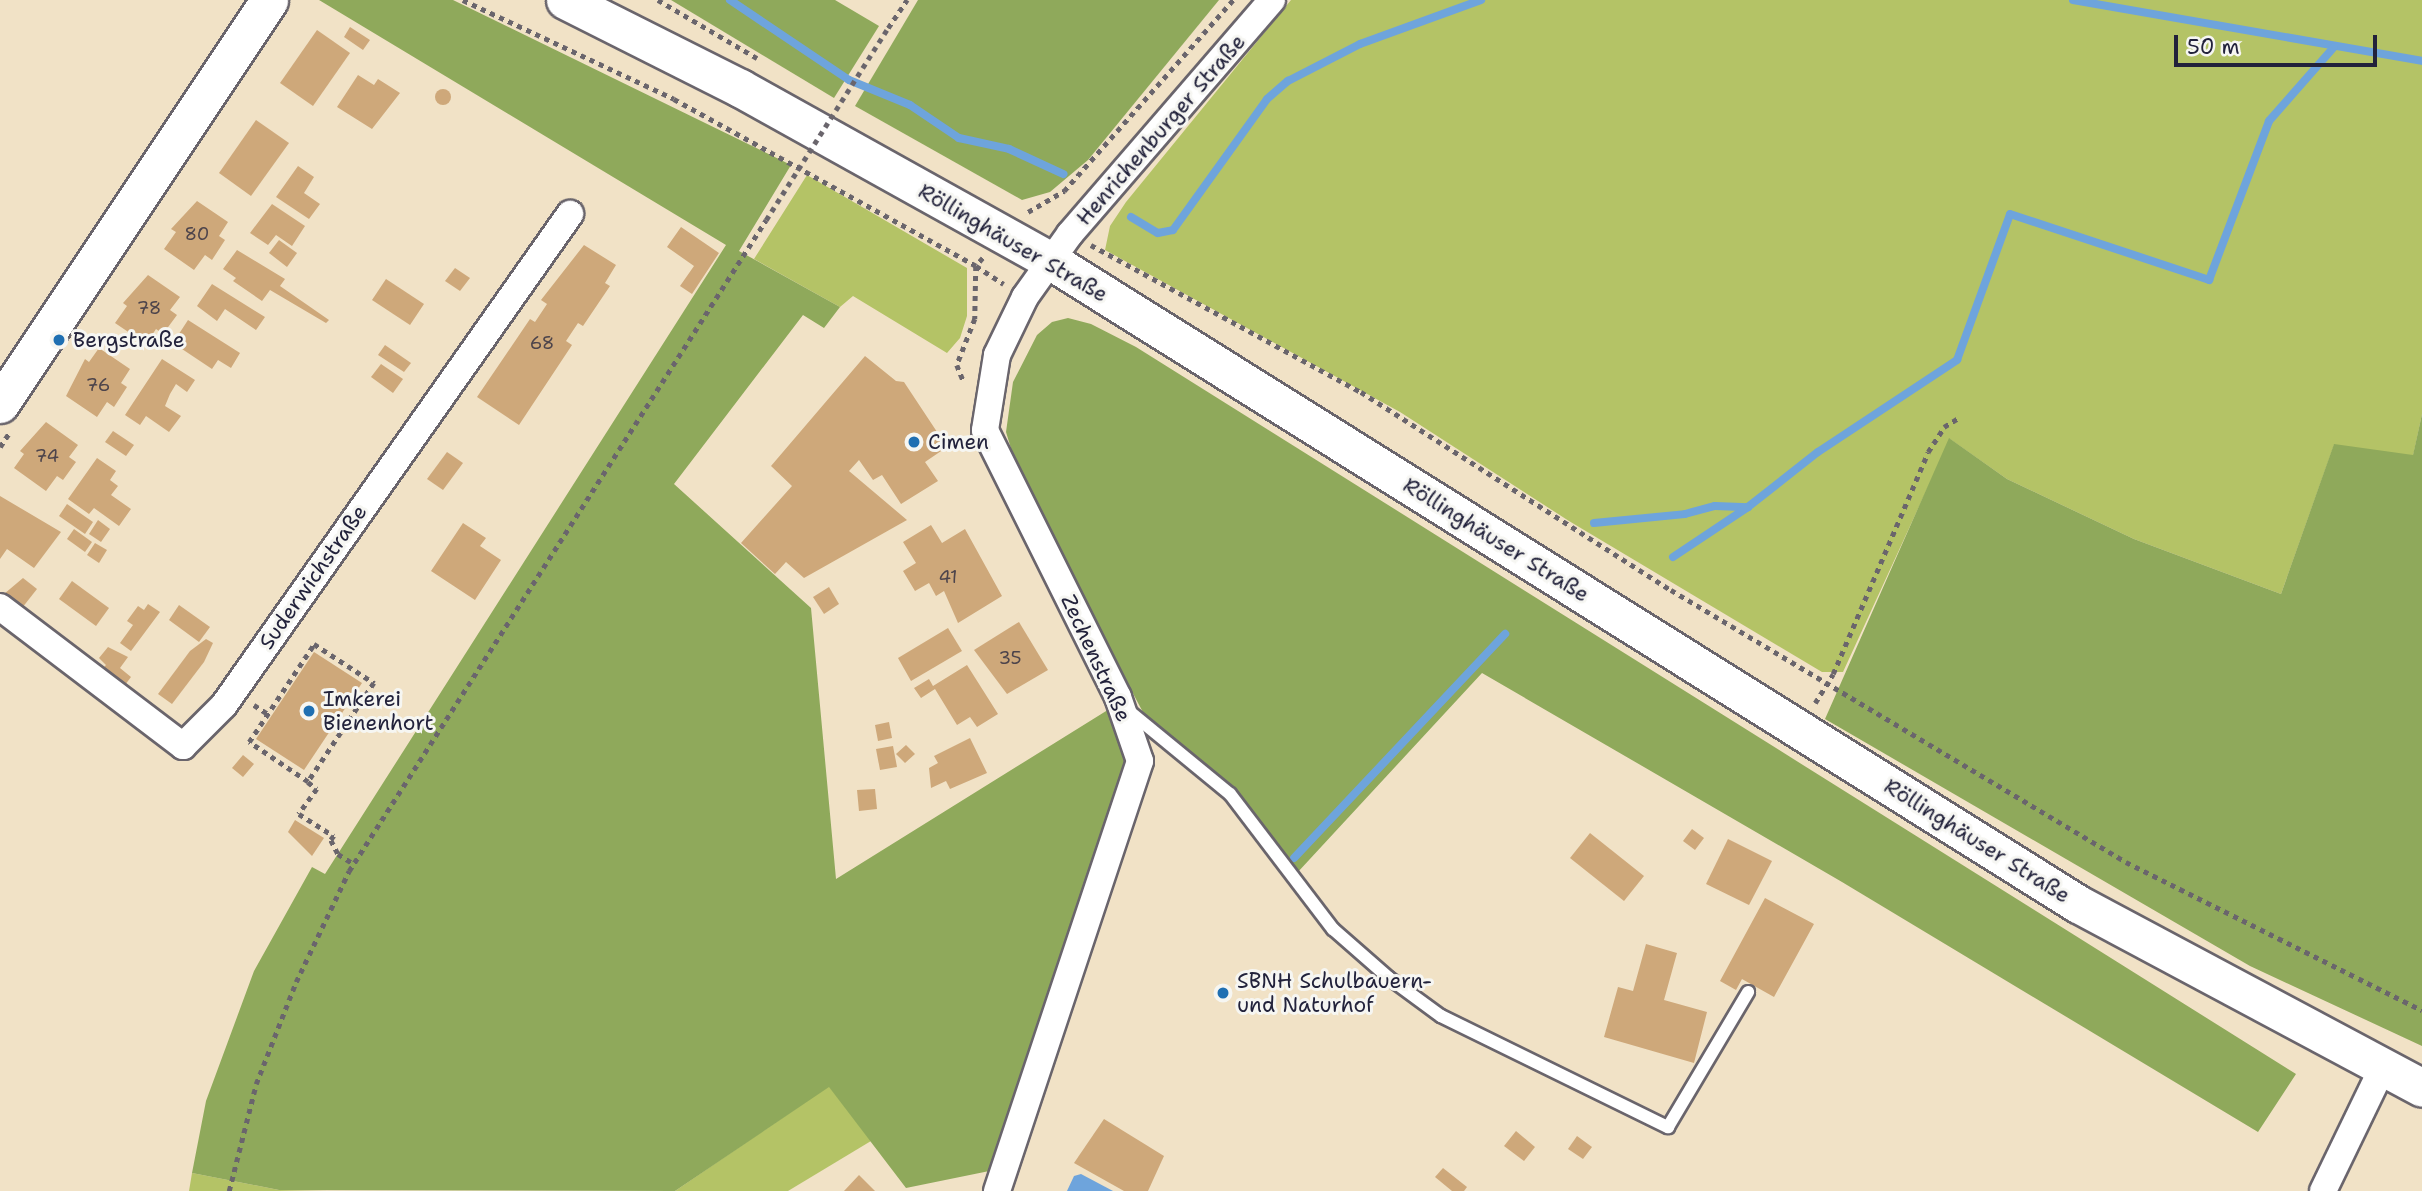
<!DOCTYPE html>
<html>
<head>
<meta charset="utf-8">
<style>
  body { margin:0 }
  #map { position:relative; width:2422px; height:1191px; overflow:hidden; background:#f1e2c6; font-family:"Shantell Sans",sans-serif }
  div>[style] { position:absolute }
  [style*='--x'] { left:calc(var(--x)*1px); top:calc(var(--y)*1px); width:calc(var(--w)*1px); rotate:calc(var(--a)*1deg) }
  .green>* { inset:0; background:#b4c366 }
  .forest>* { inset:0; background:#8fa95b }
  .water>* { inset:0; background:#6ea4dc }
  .stream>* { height:8px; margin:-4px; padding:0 4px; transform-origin:4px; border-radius:4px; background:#6ea4dc }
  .building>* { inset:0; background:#cea87a }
  .round { border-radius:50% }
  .path>* { height:4.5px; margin-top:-2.25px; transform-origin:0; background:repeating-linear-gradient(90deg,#6a656c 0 5px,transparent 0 10px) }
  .roads { filter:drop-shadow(2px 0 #6a656c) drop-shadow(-2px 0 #6a656c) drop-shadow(0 2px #6a656c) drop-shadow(0 -2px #6a656c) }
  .service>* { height:12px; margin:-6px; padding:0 6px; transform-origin:6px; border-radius:6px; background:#fff }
  .minor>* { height:26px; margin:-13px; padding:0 13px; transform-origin:13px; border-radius:13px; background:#fff }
  .secondary>* { height:37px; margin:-18.5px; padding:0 18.5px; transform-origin:18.5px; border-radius:18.5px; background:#fff }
  .path-bridge>* { height:4.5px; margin-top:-2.25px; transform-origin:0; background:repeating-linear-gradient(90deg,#6a656c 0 5px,transparent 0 10px) }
  .dots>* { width:19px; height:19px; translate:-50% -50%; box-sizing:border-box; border:4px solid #f6f6f2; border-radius:50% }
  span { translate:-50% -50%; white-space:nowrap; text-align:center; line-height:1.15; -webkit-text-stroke:6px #f6f6f2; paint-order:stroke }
  .number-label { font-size:18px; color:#4d444b }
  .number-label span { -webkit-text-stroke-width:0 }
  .street-label { font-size:21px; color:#22223b }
  .poi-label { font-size:21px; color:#22223b }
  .left { translate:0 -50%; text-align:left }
  .scale { position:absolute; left:2174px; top:35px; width:203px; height:32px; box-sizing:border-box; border:4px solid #22223b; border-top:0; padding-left:9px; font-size:21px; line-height:24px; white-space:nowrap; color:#22223b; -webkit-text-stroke:5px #f6f6f2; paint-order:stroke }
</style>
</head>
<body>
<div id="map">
  <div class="green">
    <div style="clip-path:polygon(1291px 0,2422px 0,2422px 414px,2413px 456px,2334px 445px,2281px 594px,2134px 539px,2007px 479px,1950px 439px,1843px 672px,1822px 672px,1569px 521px,1400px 412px,1105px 250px,1110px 226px,1126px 202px)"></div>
    <div style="clip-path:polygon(807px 175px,967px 268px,967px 316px,960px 338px,947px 353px,853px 296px,840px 307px,754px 259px)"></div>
    <div style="clip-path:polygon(829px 1086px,871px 1141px,788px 1191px,675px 1191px)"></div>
    <div style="clip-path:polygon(192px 1173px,279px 1190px,327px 1191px,189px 1191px)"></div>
  </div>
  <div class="forest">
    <div style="clip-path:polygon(319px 0,453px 0,791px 165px,739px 251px,840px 307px,824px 328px,803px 315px,674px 484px,811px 608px,836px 879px,1119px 703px,1140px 761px,1004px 1168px,906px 1188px,829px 1087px,675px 1191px,279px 1190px,192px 1173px,206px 1101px,254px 971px,312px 867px,325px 874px,726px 245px)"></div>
    <div style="clip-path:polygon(671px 0,835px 0,879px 26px,834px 98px)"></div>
    <div style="clip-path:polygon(918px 0,1219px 0,1088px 160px,1050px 192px,1022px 200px,855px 106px)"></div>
    <div style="clip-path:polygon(1068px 318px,1091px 324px,1136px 347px,2296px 1074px,2258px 1132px,1842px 882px,1482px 673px,1297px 873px,1236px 792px,1145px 716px,1022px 485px,1006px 432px,1013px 382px,1037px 335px,1052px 322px)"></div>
    <div style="clip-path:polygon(2422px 414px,2422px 1046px,2250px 966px,1825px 719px,1949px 438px,2007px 479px,2134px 539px,2281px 594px,2334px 444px,2413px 455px)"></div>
  </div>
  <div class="water">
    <div style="clip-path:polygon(1081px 1174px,1113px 1191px,1067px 1191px,1074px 1176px)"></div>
  </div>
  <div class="stream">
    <div style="--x:730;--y:0;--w:143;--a:33.9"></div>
    <div style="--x:849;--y:80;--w:66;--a:22.3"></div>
    <div style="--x:910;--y:105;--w:59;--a:34"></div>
    <div style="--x:959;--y:138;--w:51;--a:12.4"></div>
    <div style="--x:1009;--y:149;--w:60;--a:24.8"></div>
    <div style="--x:2073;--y:0;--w:354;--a:9.9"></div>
    <div style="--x:1131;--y:217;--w:31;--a:31"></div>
    <div style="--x:1158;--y:233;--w:15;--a:-11"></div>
    <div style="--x:1173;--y:230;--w:161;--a:-54.3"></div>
    <div style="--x:1267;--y:99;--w:28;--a:-41"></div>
    <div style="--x:1288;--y:81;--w:81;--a:-27.2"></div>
    <div style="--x:1360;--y:44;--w:129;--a:-20"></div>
    <div style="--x:1594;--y:523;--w:91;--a:-5.6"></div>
    <div style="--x:1685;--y:514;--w:31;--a:-15"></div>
    <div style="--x:1715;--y:506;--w:33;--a:2"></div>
    <div style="--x:1748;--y:507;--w:89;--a:-38.2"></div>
    <div style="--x:1818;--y:452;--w:167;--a:-33.5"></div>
    <div style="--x:1957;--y:360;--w:155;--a:-70"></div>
    <div style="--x:2010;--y:214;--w:210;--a:18.3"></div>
    <div style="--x:2209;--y:280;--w:170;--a:-69.3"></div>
    <div style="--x:2269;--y:121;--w:98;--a:-48.7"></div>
    <div style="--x:1673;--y:557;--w:90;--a:-33.7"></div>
    <div style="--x:1294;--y:858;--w:308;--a:-46.7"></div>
  </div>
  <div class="building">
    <div style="clip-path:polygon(350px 27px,370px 40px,363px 50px,344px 37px)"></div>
    <div style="clip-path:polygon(317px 30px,350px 53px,313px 106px,280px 83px)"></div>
    <div style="clip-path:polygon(358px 75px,374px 85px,378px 79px,400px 93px,372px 129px,337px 107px)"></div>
    <div class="round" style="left:435px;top:89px;width:16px;height:16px"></div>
    <div style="clip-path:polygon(256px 120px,289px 143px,251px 196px,219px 173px)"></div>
    <div style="clip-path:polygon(298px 166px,314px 177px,304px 193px,320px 204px,309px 219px,276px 197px)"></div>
    <div style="clip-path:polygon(197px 201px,228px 222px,219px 236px,225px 240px,212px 260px,205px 255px,194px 270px,164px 249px,176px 232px,171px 229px)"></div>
    <div style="clip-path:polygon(272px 204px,305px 226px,292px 246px,276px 235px,268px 245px,250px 233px)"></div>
    <div style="clip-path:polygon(681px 227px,719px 253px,692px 294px,680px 286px,694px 266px,667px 247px)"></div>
    <div style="clip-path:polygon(279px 240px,297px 253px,287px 267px,269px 253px)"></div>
    <div style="clip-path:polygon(584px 245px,616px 265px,605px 283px,610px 286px,583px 326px,578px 323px,566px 341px,572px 345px,519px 425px,477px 397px,530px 319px,535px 322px,547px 304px,541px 300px)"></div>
    <div style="clip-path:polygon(237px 250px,285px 279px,280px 286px,329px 320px,326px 323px,270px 290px,262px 301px,233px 281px,236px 278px,223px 269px)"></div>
    <div style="clip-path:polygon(455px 268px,470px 278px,460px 291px,445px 281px)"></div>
    <div style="clip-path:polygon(148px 275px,180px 297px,170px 310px,177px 315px,163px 334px,156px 329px,146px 344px,115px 323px,127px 306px,123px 303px)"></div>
    <div style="clip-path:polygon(386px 279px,424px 304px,410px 325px,372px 300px)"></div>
    <div style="clip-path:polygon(212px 284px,265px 317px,256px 330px,225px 309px,217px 321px,197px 306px)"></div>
    <div style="clip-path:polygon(188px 320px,240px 353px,231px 368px,218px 360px,212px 369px,173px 343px)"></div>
    <div style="clip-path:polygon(385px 345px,411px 363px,404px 372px,378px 355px)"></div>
    <div style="clip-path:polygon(99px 348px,130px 369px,121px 383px,127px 387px,114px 407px,107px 402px,97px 417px,66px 396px,85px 359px,89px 362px)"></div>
    <div style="clip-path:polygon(865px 356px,896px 381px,904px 382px,947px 447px,925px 462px,938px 481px,901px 504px,882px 475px,873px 480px,859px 460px,849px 471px,907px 520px,804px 578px,786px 562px,775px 574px,741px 543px,792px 486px,771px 466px)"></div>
    <div style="clip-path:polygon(162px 359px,195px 380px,187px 392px,176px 384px,170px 394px,165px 406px,181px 416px,169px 432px,146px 416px,140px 425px,125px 415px)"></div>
    <div style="clip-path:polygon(381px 364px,403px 379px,393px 393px,371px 377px)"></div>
    <div style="clip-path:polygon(46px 422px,78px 445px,69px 457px,76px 462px,63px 480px,57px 476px,46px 491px,14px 468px,24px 454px,20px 451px)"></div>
    <div style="clip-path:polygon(113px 431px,134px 445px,126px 456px,105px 442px)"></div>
    <div style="clip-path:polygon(447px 452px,463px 463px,443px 490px,427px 479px)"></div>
    <div style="clip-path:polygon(97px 458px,116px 471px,110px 480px,118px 486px,111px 495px,131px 509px,119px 526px,94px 508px,89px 514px,68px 499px)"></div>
    <div style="clip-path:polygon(0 496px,61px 532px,34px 568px,7px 549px,0 559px)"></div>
    <div style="clip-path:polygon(67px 504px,93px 522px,85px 534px,59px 516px)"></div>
    <div style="clip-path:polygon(98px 520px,110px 529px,101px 542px,89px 534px)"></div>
    <div style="clip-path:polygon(463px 523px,486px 538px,480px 546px,501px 560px,475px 600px,431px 571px)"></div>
    <div style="clip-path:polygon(931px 525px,942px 543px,965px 529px,1002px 596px,958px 623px,944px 591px,936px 596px,929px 583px,915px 591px,903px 571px,916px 563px,903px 542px)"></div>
    <div style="clip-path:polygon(74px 529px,92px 542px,85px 552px,67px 539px)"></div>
    <div style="clip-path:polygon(95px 543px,107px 550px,99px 563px,87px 555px)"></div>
    <div style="clip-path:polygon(23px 578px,37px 589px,22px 608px,4px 594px)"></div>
    <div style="clip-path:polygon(72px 581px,109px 608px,96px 626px,59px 599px)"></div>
    <div style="clip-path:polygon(829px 587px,839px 604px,824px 614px,813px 597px)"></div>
    <div style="clip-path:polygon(148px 604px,160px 612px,131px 651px,120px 643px,133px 625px,127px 621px,138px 606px,144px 610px)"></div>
    <div style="clip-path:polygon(179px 605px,210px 627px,199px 642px,169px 620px)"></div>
    <div style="clip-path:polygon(1019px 622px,1048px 670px,1007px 694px,974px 650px)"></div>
    <div style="clip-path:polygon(948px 628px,962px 651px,911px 681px,898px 658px)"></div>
    <div style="clip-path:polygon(206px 639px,213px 643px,204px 662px,172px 704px,158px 694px,190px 651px)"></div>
    <div style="clip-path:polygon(108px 647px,128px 657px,120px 668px,131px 677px,125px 685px,103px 668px,106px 665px,99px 658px)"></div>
    <div style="clip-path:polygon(314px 652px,362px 683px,304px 770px,256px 739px)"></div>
    <div style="clip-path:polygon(967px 665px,998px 714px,977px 727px,970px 717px,957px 725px,935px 689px,921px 698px,914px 688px,929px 679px,933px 686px)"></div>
    <div style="clip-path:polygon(889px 722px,892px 738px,878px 741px,875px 725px)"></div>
    <div style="clip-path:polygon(970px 738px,987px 773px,950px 789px,946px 781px,931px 788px,929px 768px,938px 763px,934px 756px)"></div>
    <div style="clip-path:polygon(906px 745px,915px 754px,905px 763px,896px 754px)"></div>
    <div style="clip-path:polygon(893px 746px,897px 767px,880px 770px,876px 749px)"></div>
    <div style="clip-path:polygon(243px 755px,254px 764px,243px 777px,232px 768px)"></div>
    <div style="clip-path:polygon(875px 789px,877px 809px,859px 811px,857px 790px)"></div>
    <div style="clip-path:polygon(295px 820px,324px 838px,312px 856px,288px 832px)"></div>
    <div style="clip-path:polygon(1692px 829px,1704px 838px,1695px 850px,1683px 841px)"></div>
    <div style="clip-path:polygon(1590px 833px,1644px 876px,1624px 901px,1570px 858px)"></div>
    <div style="clip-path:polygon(1728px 839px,1772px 861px,1749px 905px,1706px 884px)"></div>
    <div style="clip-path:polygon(1765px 898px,1814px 924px,1774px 997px,1742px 979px,1736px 990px,1720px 981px)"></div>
    <div style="clip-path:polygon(1646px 944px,1677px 953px,1664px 1000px,1707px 1012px,1694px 1063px,1604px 1037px,1618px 987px,1633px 991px)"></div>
    <div style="clip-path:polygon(1104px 1119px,1164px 1156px,1148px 1191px,1124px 1191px,1074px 1163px)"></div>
    <div style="clip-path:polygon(1516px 1131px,1535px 1147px,1524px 1161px,1504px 1146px)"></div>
    <div style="clip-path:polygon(1577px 1136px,1592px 1147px,1583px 1159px,1568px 1149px)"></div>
    <div style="clip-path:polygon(1443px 1168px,1467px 1187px,1464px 1191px,1452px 1191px,1435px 1177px)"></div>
    <div style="clip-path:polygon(859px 1175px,875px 1191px,844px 1191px)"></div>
  </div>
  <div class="path">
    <div style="--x:463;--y:0;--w:233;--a:25.1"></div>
    <div style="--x:674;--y:99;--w:345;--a:28.9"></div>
    <div style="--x:976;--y:266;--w:53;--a:91.1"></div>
    <div style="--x:975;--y:319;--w:49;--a:111.4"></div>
    <div style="--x:957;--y:365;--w:18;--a:68"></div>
    <div style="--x:658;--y:0;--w:115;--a:30.4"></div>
    <div style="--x:888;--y:28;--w:34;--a:-56"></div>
    <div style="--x:1028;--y:212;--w:42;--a:-30.3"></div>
    <div style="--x:1064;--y:191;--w:255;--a:-48.5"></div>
    <div style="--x:1091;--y:245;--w:307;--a:28.6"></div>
    <div style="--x:1361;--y:392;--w:368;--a:32.6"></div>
    <div style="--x:1671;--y:590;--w:530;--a:30.87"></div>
    <div style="--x:2126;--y:862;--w:331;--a:26.6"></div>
    <div style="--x:983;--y:258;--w:11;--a:131"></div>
    <div style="--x:976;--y:266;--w:33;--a:33"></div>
    <div style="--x:0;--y:447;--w:17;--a:-57"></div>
    <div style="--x:1815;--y:703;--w:34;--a:-58"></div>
    <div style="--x:1833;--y:674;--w:241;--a:-66.8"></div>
    <div style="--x:1928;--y:452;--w:30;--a:-57"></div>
    <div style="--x:1944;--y:427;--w:19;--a:-32"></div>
    <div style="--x:254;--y:705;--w:17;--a:33"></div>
    <div style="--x:308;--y:782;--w:71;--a:-145.9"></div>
    <div style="--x:249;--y:742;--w:118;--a:-56.4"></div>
    <div style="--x:314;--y:644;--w:72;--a:33"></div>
    <div style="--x:374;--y:683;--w:119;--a:123.7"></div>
    <div style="--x:308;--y:782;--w:11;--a:38"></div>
    <div style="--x:317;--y:789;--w:31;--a:126"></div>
    <div style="--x:299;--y:814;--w:41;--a:32.2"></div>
    <div style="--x:334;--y:836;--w:5;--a:127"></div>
    <div style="--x:331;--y:840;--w:16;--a:63"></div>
    <div style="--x:338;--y:854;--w:19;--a:32"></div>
    <div style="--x:229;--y:1191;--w:110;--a:-75.8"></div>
    <div style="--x:256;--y:1084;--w:110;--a:-68.6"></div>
    <div style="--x:296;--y:982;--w:123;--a:-64.5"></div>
    <div style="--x:349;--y:871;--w:773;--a:-57.36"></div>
  </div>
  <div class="roads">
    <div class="service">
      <div style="--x:1130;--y:712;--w:129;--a:39.4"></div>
      <div style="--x:1230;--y:794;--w:170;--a:52.7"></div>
      <div style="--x:1333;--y:929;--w:74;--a:41.2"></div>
      <div style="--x:1389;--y:978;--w:64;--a:36.2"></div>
      <div style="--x:1441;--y:1016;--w:253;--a:26.1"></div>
      <div style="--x:1668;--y:1127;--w:157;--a:-59.3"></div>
    </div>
    <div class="minor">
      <div style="--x:0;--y:607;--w:230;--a:37.2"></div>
      <div style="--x:183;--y:746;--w:58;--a:-45"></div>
      <div style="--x:224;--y:705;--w:601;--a:-54.83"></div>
      <div style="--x:997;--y:1191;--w:453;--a:-71.6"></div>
      <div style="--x:1140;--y:761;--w:68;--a:-109"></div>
      <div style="--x:1118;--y:697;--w:298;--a:-116.5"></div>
      <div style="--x:985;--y:430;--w:76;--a:-80.9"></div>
      <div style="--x:997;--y:355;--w:64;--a:-64.2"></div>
      <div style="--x:1025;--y:297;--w:77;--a:-54.5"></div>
      <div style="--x:1070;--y:234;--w:309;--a:-49.2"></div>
      <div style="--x:2323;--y:1191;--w:136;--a:-64.2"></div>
    </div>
    <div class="secondary">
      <div style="--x:565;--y:0;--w:196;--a:26.7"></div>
      <div style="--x:740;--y:88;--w:356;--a:29.1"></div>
      <div style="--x:1051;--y:261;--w:1212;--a:32.05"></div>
      <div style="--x:2078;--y:904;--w:390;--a:28.1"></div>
      <div style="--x:0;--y:404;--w:485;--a:-56.3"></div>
    </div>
  </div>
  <div class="path-bridge">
    <div style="--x:766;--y:220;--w:227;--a:-57.6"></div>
  </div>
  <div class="dots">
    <div style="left:59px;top:340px;background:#1f6fb2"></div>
    <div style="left:914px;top:442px;background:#1f6fb2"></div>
    <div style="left:309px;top:711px;background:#1f6fb2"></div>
    <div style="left:1223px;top:993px;background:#1f6fb2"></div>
  </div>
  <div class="number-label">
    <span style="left:197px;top:234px">80</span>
    <span style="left:149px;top:308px">78</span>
    <span style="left:542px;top:343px">68</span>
    <span style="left:98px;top:385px">76</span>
    <span style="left:47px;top:456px">74</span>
    <span style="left:948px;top:577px">41</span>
    <span style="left:1010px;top:658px">35</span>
  </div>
  <div class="street-label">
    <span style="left:1161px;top:130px;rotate:-49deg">Henrichenburger Straße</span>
    <span style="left:1013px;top:243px;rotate:30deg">Röllinghäuser Straße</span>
    <span style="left:1496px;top:540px;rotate:32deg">Röllinghäuser Straße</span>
    <span style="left:313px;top:577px;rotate:-55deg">Suderwichstraße</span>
    <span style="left:1096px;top:658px;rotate:65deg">Zechenstraße</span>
    <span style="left:1977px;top:841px;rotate:32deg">Röllinghäuser Straße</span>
  </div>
  <div class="poi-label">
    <span class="left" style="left:73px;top:340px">Bergstraße</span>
    <span class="left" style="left:928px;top:442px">Cimen</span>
    <span class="left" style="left:323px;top:711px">Imkerei<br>Bienenhort</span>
    <span class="left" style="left:1237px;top:993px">SBNH Schulbauern-<br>und Naturhof</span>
  </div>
  <div class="scale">50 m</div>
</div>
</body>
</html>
